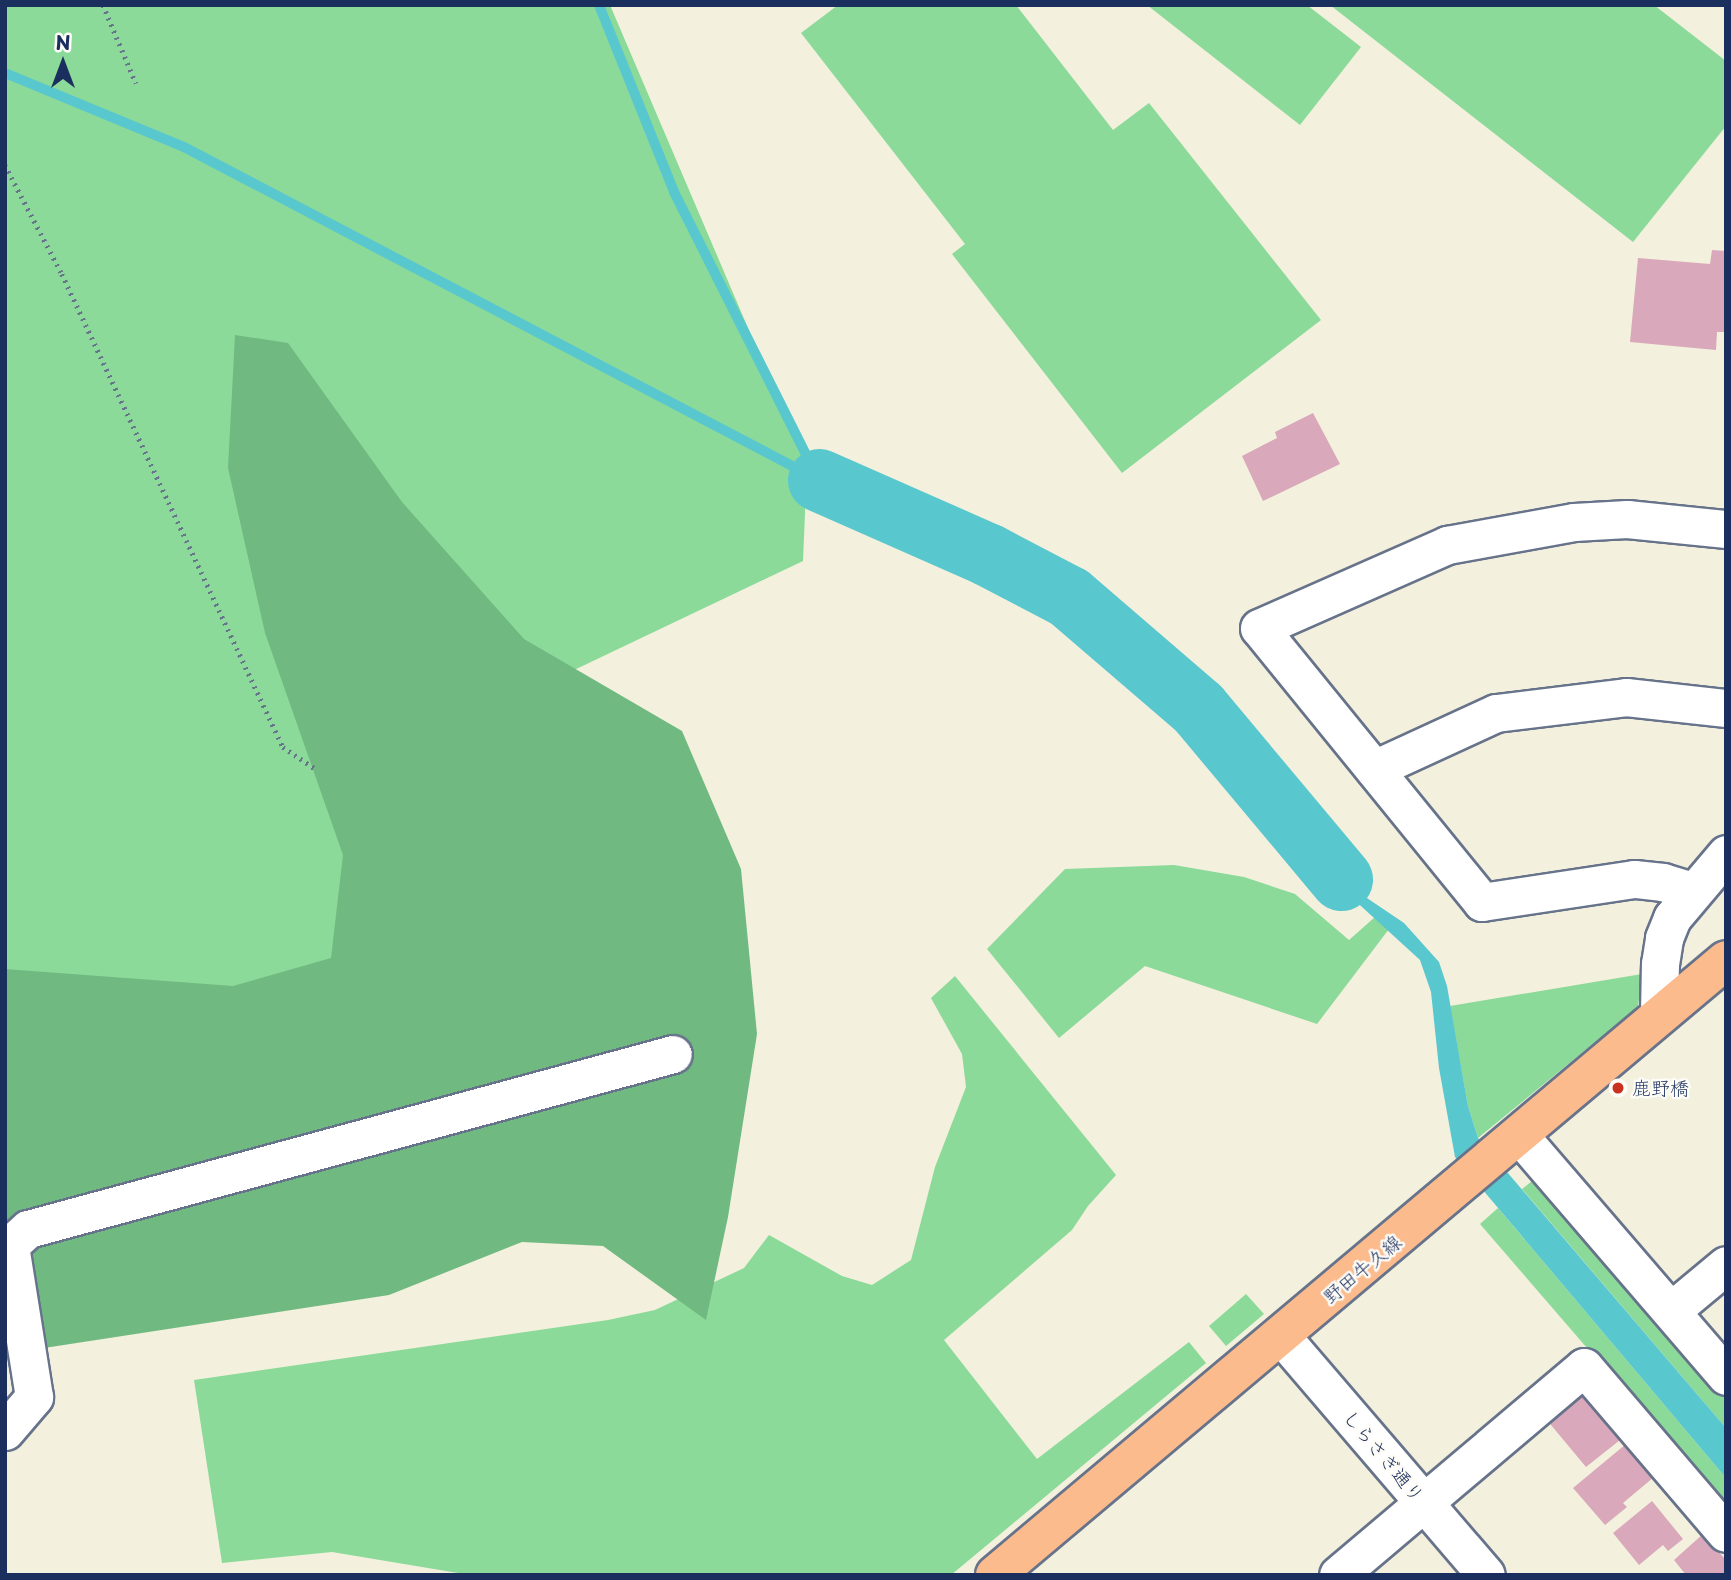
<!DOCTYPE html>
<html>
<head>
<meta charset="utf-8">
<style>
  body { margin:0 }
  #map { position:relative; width:1731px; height:1580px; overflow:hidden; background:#f3f0dd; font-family:"Playpen Sans","Klee One",sans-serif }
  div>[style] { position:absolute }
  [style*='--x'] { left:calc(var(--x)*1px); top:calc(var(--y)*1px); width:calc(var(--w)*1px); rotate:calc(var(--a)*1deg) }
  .green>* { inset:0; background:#8bda99 }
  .forest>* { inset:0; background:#70ba81 }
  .water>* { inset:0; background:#59c7ce }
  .stream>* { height:10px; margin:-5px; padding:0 5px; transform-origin:5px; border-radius:5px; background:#59c7ce }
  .river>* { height:63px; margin:-31.5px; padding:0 31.5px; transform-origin:31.5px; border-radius:31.5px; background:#59c7ce }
  .building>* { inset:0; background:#d9a8bb }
  .path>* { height:4.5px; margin-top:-2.25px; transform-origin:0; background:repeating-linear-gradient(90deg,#67738a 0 2px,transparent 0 7px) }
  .roads { filter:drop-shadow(2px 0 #67738a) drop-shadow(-2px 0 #67738a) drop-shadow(0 2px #67738a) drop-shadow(0 -2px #67738a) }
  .minor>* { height:37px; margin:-18.5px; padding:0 18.5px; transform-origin:18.5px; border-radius:18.5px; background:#fff }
  .major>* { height:38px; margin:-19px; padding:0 19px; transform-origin:19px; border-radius:19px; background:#fbbb8d }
  .dots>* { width:19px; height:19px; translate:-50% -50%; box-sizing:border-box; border:4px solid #fdfcf7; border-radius:50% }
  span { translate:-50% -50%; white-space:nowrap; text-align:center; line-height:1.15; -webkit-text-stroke:5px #fdfcf7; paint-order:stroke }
  .poi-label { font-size:19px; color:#1b2f5e }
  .left { translate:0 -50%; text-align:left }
  .street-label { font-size:19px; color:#1b2f5e }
  .frame { position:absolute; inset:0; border:7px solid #1b2f5e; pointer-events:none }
  .north { position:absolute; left:28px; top:28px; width:70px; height:70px; -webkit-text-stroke:5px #fdfcf7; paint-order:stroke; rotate:0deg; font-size:19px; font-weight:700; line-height:28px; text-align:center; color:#1b2f5e }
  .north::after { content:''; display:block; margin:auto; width:24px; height:32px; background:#1b2f5e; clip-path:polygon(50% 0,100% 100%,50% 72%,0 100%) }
</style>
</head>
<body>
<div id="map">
  <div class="green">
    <div style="clip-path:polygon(5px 5px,610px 5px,807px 466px,803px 561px,358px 773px,359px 1063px,5px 1099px)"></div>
    <div style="clip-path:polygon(838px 5px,1016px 5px,1113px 130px,1149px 103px,1321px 320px,1122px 473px,952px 254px,965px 244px,801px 33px)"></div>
    <div style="clip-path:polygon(1147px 5px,1307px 5px,1361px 47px,1300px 125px)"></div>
    <div style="clip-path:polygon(1330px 5px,1654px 5px,1726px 61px,1726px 126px,1633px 242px)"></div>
    <div style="clip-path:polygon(1174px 865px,1244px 877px,1295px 894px,1349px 940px,1375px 917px,1389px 929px,1317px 1024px,1145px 966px,1059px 1038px,987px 949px,1065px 869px)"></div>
    <div style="clip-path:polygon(1642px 974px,1638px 1007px,1478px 1138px,1468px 1106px,1450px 1006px)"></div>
    <div style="clip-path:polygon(955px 976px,1116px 1175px,1088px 1206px,1072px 1230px,944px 1340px,1037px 1459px,1189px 1342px,1206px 1363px,951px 1575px,470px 1575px,332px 1552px,222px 1563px,194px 1380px,608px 1320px,655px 1310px,744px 1268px,769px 1235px,842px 1276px,872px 1285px,911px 1260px,935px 1167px,966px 1087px,962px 1054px,931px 998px)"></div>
    <div style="clip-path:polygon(1537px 1177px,1726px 1399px,1726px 1428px,1522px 1189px)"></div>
    <div style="clip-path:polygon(1498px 1208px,1726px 1478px,1726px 1509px,1480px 1224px)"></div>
    <div style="clip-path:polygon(1246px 1294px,1264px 1314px,1226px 1346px,1209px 1326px)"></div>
  </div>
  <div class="forest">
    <div style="clip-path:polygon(235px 335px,288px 343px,402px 502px,524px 639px,682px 731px,741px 869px,757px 1034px,728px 1217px,706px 1320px,603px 1246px,522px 1242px,389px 1295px,5px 1354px,5px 969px,233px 986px,331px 958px,343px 855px,265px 633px,228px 468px)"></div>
  </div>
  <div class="water">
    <div style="clip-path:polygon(1288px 810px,1339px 872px,1361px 894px,1404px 923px,1439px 962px,1447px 986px,1468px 1106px,1478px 1138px,1726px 1428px,1726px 1478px,1455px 1157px,1439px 1068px,1431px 992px,1420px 960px,1350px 896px,1282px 815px)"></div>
  </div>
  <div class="stream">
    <div style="--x:599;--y:5;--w:201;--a:68.1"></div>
    <div style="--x:674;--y:192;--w:322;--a:63.3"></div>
    <div style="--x:5;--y:73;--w:194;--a:22.5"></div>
    <div style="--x:184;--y:147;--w:717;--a:27.67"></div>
  </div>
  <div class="river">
    <div style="--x:819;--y:480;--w:184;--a:23.8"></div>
    <div style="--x:987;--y:554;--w:93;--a:27.7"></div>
    <div style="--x:1069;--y:597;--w:170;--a:40.7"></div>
    <div style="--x:1198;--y:708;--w:223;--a:50.1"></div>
  </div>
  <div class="building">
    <div style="clip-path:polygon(1712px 250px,1726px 251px,1726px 332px,1717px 332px,1716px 350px,1630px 342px,1638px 258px,1710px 264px)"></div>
    <div style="clip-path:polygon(1313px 413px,1340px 464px,1263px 501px,1242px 456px,1277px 438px,1275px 432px)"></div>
    <div style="clip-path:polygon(1580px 1391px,1620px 1440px,1586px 1467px,1546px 1419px)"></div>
    <div style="clip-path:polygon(1626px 1444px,1654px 1477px,1623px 1503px,1627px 1507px,1605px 1525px,1573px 1488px)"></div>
    <div style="clip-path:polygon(1652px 1501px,1683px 1539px,1668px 1551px,1663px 1545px,1639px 1565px,1613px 1533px)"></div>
    <div style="clip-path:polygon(1703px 1534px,1726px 1560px,1726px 1575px,1686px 1575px,1674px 1560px)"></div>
  </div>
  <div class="path">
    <div style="--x:103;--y:5;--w:85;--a:67.1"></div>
    <div style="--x:5;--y:165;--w:123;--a:62.4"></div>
    <div style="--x:62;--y:274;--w:522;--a:64.96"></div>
    <div style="--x:283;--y:747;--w:40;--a:34"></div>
  </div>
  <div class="roads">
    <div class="minor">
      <div style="--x:1374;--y:769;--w:134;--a:-24.7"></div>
      <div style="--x:1496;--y:713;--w:131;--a:-7"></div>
      <div style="--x:1626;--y:697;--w:101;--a:6.3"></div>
      <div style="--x:1692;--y:891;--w:30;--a:-163"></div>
      <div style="--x:1663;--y:882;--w:29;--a:-174"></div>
      <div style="--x:1634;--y:879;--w:154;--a:171.4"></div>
      <div style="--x:1482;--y:902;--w:353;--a:-129.1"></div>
      <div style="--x:1259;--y:628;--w:206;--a:-23.8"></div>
      <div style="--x:1447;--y:545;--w:129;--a:-10.3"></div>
      <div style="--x:1574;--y:522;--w:53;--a:-3.2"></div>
      <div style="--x:1627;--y:519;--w:100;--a:5.8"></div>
      <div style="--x:1659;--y:1014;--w:50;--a:-88.9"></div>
      <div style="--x:1660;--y:964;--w:26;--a:-81"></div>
      <div style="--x:1664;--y:938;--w:22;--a:-68"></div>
      <div style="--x:1672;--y:918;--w:84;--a:-49.8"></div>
      <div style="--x:1519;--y:1135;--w:318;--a:49.3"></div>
      <div style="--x:1672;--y:1310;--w:70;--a:-39.8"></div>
      <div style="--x:1282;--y:1337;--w:313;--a:49.4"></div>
      <div style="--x:5;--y:1431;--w:45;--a:-49.5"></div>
      <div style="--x:34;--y:1397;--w:154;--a:-99"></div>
      <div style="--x:10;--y:1245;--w:24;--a:-42"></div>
      <div style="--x:28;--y:1229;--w:668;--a:-15.18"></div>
      <div style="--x:1338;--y:1575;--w:322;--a:-40.2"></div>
      <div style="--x:1584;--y:1367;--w:218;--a:49.5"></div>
    </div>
    <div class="major">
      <div style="--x:995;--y:1575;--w:955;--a:-40.07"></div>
    </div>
  </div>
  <div class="dots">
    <div style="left:1618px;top:1088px;background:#c8321e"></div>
  </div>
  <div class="poi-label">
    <span class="left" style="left:1632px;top:1088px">鹿野橋</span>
  </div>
  <div class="street-label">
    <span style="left:1362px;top:1269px;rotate:-40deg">野田牛久線</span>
    <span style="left:1384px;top:1456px;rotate:50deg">しらさぎ通り</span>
  </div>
  <div class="frame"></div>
  <div class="north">N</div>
</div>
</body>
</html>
